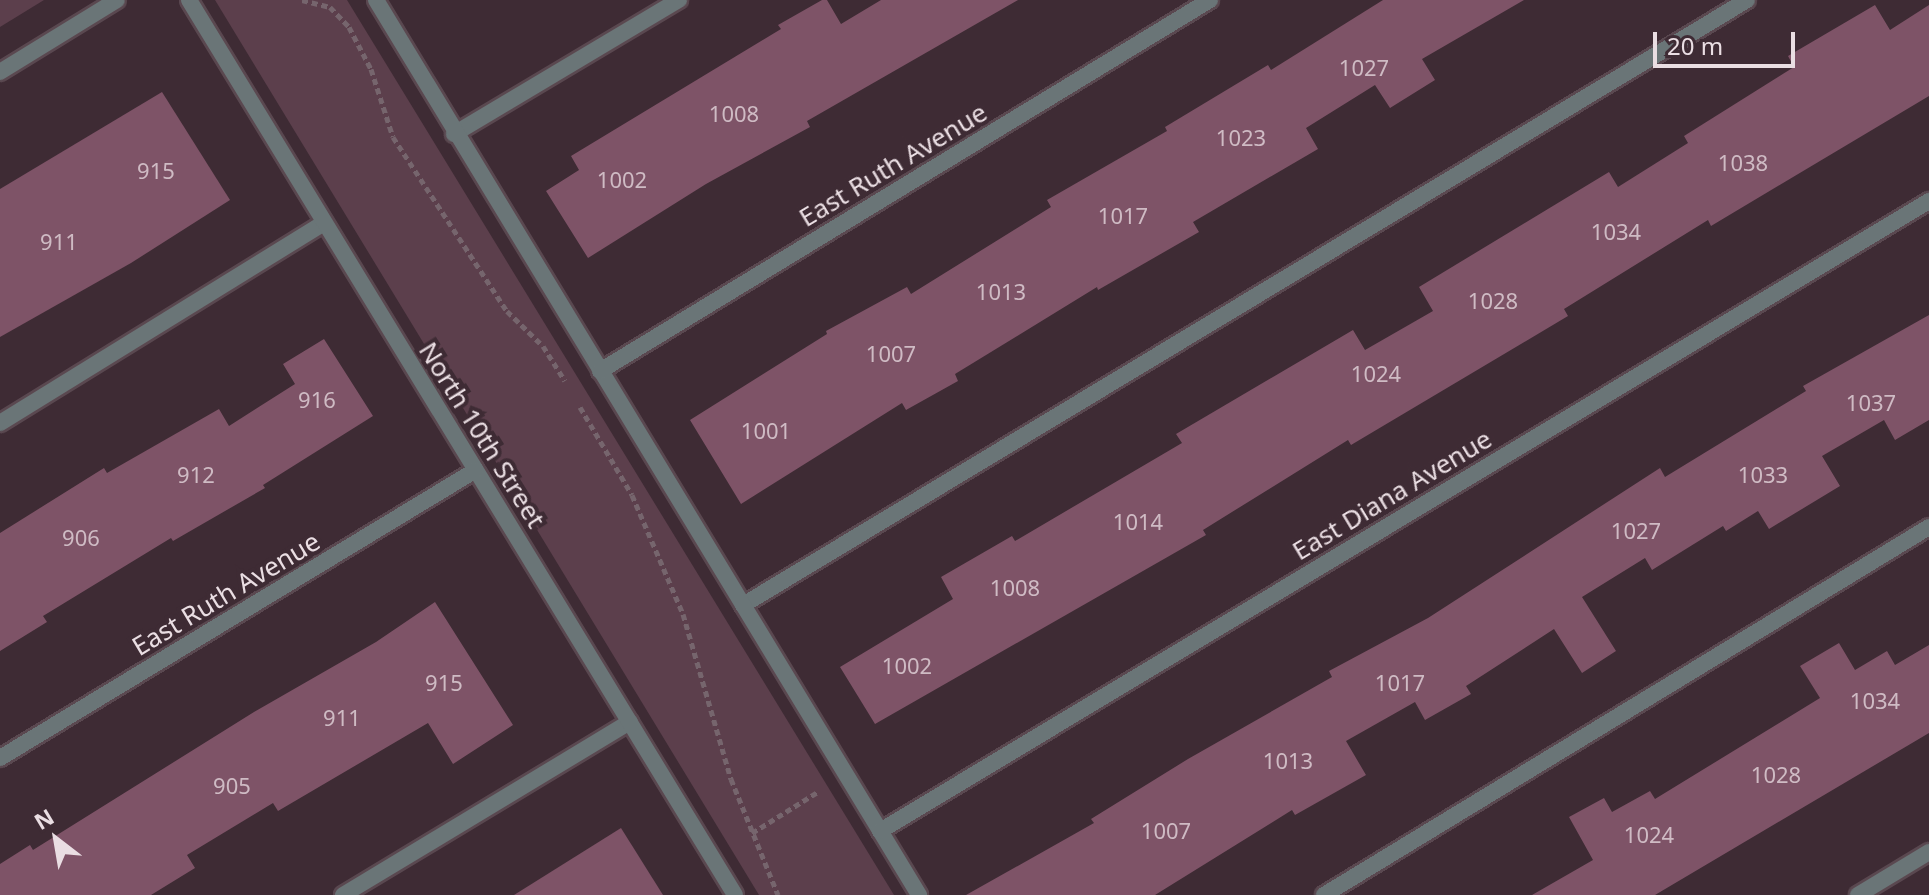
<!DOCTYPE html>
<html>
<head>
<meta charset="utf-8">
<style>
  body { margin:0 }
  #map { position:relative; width:1929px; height:895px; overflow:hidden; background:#3e2b34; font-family:"Noto Sans",sans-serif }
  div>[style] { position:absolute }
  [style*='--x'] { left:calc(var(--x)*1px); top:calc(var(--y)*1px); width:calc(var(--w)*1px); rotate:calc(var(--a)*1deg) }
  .green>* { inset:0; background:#5c3f4c }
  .building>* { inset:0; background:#7e5367 }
  .path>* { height:5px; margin-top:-2.5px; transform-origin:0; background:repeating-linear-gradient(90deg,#76656d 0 6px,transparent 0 10px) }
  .roads { filter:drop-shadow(2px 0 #5a4850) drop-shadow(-2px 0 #5a4850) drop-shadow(0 2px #5a4850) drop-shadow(0 -2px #5a4850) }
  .service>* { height:16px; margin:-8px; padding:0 8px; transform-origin:8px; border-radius:8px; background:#6a7577 }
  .minor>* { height:16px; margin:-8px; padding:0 8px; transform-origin:8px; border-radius:8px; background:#6a7577 }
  span { translate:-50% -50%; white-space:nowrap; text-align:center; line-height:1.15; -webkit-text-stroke:8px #3e2b34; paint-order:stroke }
  .number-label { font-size:22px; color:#cfbbc4 }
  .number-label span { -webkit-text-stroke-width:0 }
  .street-label { font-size:26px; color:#eadee3 }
  .north { position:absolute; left:16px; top:799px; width:80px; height:80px; -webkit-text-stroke:6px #3e2b34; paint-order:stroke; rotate:329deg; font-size:22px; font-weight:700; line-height:32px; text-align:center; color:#eadee3 }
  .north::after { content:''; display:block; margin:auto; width:28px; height:36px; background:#eadee3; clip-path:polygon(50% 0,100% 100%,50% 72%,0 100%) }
  .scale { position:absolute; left:1653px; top:32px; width:142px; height:36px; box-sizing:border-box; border:4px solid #eadee3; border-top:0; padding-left:10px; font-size:24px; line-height:28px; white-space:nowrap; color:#eadee3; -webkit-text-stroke:6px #3e2b34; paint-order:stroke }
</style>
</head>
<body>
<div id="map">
  <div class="green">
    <div style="clip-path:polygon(0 0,44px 0,0 27px)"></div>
    <div style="clip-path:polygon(215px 0,347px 0,894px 895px,759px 895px)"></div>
  </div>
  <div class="building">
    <div style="clip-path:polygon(822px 0,827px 0,841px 24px,881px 0,1018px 0,807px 121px,810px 127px,706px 184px,588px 258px,546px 191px,579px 170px,571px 156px,781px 29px,778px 25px)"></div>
    <div style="clip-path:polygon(1383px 0,1524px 0,1422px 59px,1435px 80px,1390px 108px,1375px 85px,1306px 128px,1318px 149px,1193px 222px,1199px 232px,1098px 290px,1097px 287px,955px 374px,958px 381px,906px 410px,902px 403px,741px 504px,690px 420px,827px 334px,826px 331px,907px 287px,911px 294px,1051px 207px,1047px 200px,1167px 131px,1165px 127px,1268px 65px,1271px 70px)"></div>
    <div style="clip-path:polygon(1875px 5px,1890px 30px,1929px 5px,1929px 96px,1711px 226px,1708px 220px,1564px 309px,1568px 316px,1351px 445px,1348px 440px,1203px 530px,1206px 535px,875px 724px,840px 667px,953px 599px,941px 577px,1012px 536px,1015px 541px,1182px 443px,1176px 434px,1353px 330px,1365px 350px,1433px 311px,1419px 287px,1609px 172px,1618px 187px,1688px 143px,1684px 136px,1794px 67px,1788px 56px)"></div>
    <div style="clip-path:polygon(162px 92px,230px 200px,131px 263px,0 337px,0 189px)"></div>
    <div style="clip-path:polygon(1929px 315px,1929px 420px,1895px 440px,1884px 420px,1822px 456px,1840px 486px,1769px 529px,1758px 511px,1726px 531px,1723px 526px,1652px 570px,1645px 558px,1582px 597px,1616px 651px,1582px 673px,1554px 629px,1466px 686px,1471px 694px,1425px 720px,1415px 702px,1346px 741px,1366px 775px,1295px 815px,1292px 810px,1155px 895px,966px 895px,1094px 823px,1091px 819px,1188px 759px,1332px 677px,1329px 671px,1428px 618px,1660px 468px,1665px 477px,1806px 391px,1803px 386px)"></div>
    <div style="clip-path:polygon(324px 339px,373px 416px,263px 485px,265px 488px,173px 541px,171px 538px,43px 616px,47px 622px,0 651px,0 533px,104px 468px,107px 473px,219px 409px,229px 426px,295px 384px,283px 364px)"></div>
    <div style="clip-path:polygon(435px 602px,513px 725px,453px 764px,428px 723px,278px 811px,273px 803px,187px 855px,195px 868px,151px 895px,0 895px,0 864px,30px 845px,33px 850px,254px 712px,376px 642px)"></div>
    <div style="clip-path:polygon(1839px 643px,1855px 670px,1887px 651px,1895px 665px,1929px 645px,1929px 733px,1655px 895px,1532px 895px,1593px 860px,1569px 817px,1604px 798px,1612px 812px,1650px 791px,1655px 799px,1820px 698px,1800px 666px)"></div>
    <div style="clip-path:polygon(621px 828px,663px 895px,514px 895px)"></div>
  </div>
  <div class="path">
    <div style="--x:302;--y:0;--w:29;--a:14"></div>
    <div style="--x:330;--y:7;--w:28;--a:46"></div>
    <div style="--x:349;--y:27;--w:47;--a:62.4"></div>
    <div style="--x:371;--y:69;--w:71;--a:72.1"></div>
    <div style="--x:393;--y:137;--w:208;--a:56.8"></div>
    <div style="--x:507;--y:311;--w:50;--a:44.2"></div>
    <div style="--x:543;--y:346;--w:41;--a:57.8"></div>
    <div style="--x:580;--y:407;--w:102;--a:59.4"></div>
    <div style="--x:632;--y:495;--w:129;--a:66.8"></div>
    <div style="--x:683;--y:614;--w:172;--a:73.8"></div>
    <div style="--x:731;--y:779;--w:125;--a:67.9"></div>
    <div style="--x:752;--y:833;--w:79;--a:-32.1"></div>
  </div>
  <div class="roads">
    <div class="service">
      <div style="--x:454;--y:134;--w:262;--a:-30.8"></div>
      <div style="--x:0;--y:423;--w:381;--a:-31.7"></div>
      <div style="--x:743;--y:605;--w:1172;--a:-31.07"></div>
      <div style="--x:343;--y:895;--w:335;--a:-31.1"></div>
      <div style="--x:1324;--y:895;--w:708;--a:-31.31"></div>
    </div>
    <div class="minor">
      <div style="--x:189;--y:0;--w:1048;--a:58.61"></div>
      <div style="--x:376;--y:0;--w:1047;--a:58.75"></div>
      <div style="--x:0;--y:72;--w:137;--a:-31.6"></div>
      <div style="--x:600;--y:371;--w:714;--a:-31.31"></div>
      <div style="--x:0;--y:758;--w:556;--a:-31.18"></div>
      <div style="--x:880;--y:831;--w:1224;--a:-30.99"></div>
      <div style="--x:1858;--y:895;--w:83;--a:-31.2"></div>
    </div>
  </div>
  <div class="number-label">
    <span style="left:1364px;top:68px">1027</span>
    <span style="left:734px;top:114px">1008</span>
    <span style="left:1241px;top:138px">1023</span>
    <span style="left:1743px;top:163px">1038</span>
    <span style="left:156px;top:171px">915</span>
    <span style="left:622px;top:180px">1002</span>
    <span style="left:1123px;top:216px">1017</span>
    <span style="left:1616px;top:232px">1034</span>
    <span style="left:59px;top:242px">911</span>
    <span style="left:1001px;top:292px">1013</span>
    <span style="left:1493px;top:301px">1028</span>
    <span style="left:891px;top:354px">1007</span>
    <span style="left:1376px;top:374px">1024</span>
    <span style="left:317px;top:400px">916</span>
    <span style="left:1871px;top:403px">1037</span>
    <span style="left:766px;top:431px">1001</span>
    <span style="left:196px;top:475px">912</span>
    <span style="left:1763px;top:475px">1033</span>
    <span style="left:1138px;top:522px">1014</span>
    <span style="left:1636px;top:531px">1027</span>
    <span style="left:81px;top:538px">906</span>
    <span style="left:1015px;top:588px">1008</span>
    <span style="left:907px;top:666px">1002</span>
    <span style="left:444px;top:683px">915</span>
    <span style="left:1400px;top:683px">1017</span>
    <span style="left:1875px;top:701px">1034</span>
    <span style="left:342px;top:718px">911</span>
    <span style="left:1288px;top:761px">1013</span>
    <span style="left:1776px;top:775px">1028</span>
    <span style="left:232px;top:786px">905</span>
    <span style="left:1166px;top:831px">1007</span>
    <span style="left:1649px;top:835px">1024</span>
  </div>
  <div class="street-label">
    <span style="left:893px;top:165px;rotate:-31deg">East Ruth Avenue</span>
    <span style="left:482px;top:435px;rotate:58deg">North 10th Street</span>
    <span style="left:1392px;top:495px;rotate:-31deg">East Diana Avenue</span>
    <span style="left:226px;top:594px;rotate:-31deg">East Ruth Avenue</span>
  </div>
  <div class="north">N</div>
  <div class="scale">20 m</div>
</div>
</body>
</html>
